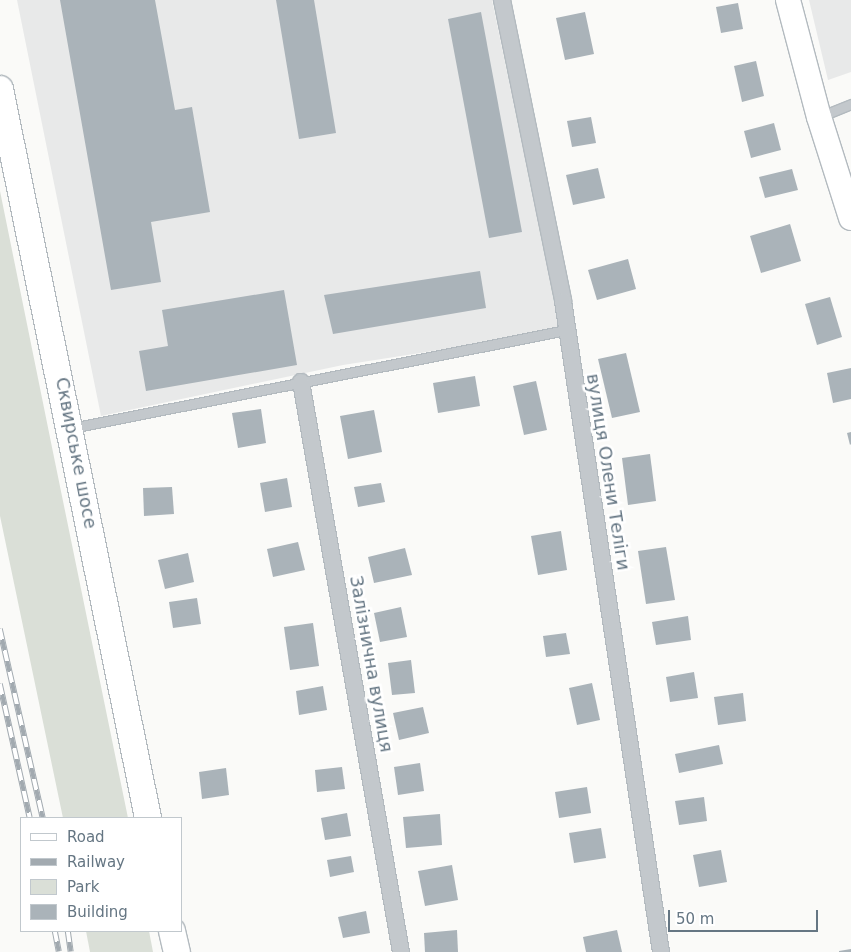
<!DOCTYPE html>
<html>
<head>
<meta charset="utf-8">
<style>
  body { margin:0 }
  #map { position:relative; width:851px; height:952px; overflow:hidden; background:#fafaf8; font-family:"DejaVu Sans",sans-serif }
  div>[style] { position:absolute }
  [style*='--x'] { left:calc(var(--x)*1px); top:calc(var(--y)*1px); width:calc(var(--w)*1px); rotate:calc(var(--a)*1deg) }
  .built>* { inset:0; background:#e8e9e9 }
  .green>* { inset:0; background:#dadfd7 }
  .building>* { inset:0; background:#aab3b9 }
  .roads { filter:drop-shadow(1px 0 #b3babf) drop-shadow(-1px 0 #b3babf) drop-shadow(0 1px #b3babf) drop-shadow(0 -1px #b3babf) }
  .lane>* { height:9px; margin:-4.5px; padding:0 4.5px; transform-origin:4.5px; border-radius:4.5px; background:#c3c8cc }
  .street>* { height:16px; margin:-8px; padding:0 8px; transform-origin:8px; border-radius:8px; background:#c3c8cc }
  .secondary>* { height:24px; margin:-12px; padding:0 12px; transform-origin:12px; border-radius:12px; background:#fff }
  .primary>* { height:26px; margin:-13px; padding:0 13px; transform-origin:13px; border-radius:13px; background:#fff }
  .rail>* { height:5.5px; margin-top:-2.75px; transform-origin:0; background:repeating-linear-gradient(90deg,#fff 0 11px,#a2aab0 0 22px); box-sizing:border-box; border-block:1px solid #a2aab0 }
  span { translate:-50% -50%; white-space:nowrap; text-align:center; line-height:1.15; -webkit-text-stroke:5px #fff; paint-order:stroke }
  .street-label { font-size:18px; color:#657683 }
  .legend { position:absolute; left:20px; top:817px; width:162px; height:115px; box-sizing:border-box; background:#fff; border:1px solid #c1c8cd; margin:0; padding:6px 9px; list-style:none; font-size:15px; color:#657683 }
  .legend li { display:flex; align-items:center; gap:10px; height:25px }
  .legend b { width:25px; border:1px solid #c1c8cd }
  .scale { position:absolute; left:668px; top:910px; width:150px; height:22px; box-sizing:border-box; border:2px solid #657683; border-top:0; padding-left:6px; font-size:15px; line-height:18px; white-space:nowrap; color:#657683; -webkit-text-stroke:4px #fff; paint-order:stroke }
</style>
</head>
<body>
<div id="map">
  <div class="built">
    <div style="clip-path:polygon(17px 0,492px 0,561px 331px,343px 365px,101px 416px)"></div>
    <div style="clip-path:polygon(809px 0,851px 0,851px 72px,828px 80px)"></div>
  </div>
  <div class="green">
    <div style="clip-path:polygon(0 191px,55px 462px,128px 818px,63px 818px,0 516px)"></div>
    <div style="clip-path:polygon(86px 931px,149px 931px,153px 952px,90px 952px)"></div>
  </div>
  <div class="building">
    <div style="clip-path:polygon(60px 0,155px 0,175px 110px,192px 107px,210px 212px,151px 222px,161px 282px,111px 290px)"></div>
    <div style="clip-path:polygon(276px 0,314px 0,336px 133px,299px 139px)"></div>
    <div style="clip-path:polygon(738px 3px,743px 29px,721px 33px,716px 7px)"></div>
    <div style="clip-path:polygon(481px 12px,522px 232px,489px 238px,448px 19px)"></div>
    <div style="clip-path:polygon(585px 12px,594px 54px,565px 60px,556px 18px)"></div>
    <div style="clip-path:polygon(756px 61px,764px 96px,742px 102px,734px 66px)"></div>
    <div style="clip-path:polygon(591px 117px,596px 143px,572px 147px,567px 121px)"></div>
    <div style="clip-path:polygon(774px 123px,781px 150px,751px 158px,744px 131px)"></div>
    <div style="clip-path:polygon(598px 168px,605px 198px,573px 205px,566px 175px)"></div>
    <div style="clip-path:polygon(792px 169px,798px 190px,765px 198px,759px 177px)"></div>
    <div style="clip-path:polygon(790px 224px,801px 261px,761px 273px,750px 236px)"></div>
    <div style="clip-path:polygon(628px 259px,636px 289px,597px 300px,588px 270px)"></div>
    <div style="clip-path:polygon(480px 271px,486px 308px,333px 334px,324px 295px)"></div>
    <div style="clip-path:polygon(284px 290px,297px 365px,146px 391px,139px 351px,168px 346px,162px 310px)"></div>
    <div style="clip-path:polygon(830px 297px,842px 337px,817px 345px,805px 304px)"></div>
    <div style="clip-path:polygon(626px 353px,640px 412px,612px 418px,598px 359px)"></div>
    <div style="clip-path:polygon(851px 368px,851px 399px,833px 403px,827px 373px)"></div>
    <div style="clip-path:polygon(475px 376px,480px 406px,438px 413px,433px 383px)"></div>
    <div style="clip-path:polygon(536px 381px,547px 430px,524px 435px,513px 386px)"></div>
    <div style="clip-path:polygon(261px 409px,266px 443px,238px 448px,232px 413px)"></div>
    <div style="clip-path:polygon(374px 410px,382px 452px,348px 459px,340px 416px)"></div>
    <div style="clip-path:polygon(851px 432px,851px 444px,850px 445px,847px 433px)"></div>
    <div style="clip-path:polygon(650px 454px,656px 501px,628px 505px,622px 458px)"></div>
    <div style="clip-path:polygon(287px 478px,292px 507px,265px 512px,260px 483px)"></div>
    <div style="clip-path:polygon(381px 483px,385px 502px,358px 507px,354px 487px)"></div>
    <div style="clip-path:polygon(172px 487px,174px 514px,144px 516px,143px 488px)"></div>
    <div style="clip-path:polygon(561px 531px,567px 570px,538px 575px,531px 536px)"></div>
    <div style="clip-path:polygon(298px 542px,305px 570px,273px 577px,267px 549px)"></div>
    <div style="clip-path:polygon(666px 547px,675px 600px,646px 604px,638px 551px)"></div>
    <div style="clip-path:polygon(405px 548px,412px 575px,374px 583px,368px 557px)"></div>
    <div style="clip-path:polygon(188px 553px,194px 582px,165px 589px,158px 560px)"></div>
    <div style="clip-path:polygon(197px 598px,201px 624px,173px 628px,169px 602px)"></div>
    <div style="clip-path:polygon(401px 607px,407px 637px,380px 642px,374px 613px)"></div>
    <div style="clip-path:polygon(688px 616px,691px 640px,656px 645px,652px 622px)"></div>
    <div style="clip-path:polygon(313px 623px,319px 666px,290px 670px,284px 627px)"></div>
    <div style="clip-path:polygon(566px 633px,570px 654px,546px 657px,543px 636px)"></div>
    <div style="clip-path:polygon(411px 660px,415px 693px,392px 695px,388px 663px)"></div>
    <div style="clip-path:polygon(694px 672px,698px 698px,670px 702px,666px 677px)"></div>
    <div style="clip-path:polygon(592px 683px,600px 720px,577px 725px,569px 688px)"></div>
    <div style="clip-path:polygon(323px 686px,327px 710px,299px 715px,296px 691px)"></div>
    <div style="clip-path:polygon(743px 693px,746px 721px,718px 725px,714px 697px)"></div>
    <div style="clip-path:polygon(423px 707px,429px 733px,399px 740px,393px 713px)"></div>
    <div style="clip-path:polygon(719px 745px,723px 764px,679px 773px,675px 754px)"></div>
    <div style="clip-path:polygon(420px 763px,424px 791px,398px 795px,394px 767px)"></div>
    <div style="clip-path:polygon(342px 767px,345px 789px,317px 792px,315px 770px)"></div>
    <div style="clip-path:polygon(226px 768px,229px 795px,202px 799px,199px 772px)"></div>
    <div style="clip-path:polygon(587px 787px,591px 813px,559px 818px,555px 792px)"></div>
    <div style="clip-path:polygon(704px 797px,707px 821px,679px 825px,675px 801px)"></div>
    <div style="clip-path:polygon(347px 813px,351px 836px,325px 840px,321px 818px)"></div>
    <div style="clip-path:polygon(440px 814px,442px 845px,406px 848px,403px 817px)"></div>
    <div style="clip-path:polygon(601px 828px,606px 858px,574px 863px,569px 833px)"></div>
    <div style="clip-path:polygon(721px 850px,727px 882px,699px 887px,693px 855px)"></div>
    <div style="clip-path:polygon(351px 856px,354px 872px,330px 877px,327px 860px)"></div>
    <div style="clip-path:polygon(452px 865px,458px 900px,425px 906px,418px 871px)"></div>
    <div style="clip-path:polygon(366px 911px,370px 933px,343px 938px,338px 917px)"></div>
    <div style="clip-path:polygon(457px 930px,458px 952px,425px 952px,424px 933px)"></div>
    <div style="clip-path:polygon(617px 930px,622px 952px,586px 952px,583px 937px)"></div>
    <div style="clip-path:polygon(851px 949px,851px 952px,839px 952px,839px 951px)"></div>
  </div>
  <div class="roads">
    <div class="lane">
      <div style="--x:819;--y:117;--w:35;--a:-22"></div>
      <div style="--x:71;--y:428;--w:505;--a:-11.2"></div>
    </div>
    <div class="street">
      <div style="--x:502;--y:0;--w:307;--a:78.5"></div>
      <div style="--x:563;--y:301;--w:658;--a:81.44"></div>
      <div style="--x:301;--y:382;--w:579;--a:80.05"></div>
    </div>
    <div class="secondary">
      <div style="--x:788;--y:0;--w:121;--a:75.2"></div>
      <div style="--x:819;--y:117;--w:106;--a:72.4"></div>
    </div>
    <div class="primary">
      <div style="--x:0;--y:89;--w:744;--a:78.52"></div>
      <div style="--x:172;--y:931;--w:22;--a:77"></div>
    </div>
  </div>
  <div class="rail">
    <div style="--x:0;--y:629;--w:194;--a:77.2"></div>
    <div style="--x:0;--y:684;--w:137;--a:77.4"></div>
    <div style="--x:55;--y:931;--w:21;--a:79"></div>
    <div style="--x:68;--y:931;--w:21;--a:82"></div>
  </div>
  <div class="street-label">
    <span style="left:76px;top:453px;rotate:79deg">Сквирське шосе</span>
    <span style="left:608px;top:472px;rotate:81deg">вулиця Олени Теліги</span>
    <span style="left:371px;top:664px;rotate:80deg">Залізнична вулиця</span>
  </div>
  <ul class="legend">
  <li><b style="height:6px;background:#fff"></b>Road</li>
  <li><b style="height:6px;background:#a2aab0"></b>Railway</li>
  <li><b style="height:14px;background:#dadfd7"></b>Park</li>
  <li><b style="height:14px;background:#aab3b9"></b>Building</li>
  </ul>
  <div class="scale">50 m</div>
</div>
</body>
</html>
